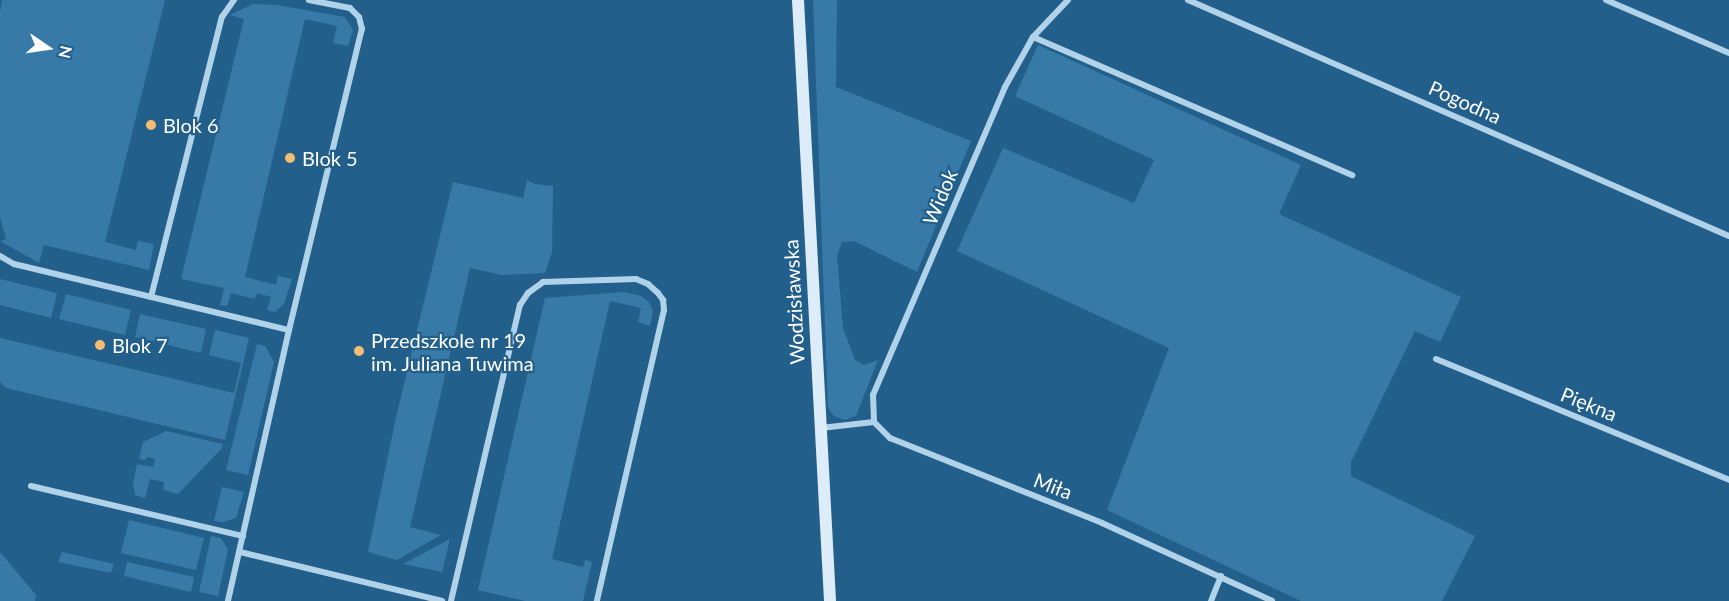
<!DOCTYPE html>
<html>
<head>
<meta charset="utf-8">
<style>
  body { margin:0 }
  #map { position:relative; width:1729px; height:601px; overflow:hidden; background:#235f8b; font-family:Lato,sans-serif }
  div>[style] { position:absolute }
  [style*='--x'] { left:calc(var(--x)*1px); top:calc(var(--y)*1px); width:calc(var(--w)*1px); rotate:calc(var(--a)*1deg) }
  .green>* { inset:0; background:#377aa8 }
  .street>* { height:6px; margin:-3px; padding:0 3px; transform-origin:3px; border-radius:3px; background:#b0d3ea }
  .secondary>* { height:12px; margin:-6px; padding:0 6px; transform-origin:6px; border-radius:6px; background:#dcecf8 }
  .dots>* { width:16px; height:16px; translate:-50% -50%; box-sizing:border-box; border:3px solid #235f8b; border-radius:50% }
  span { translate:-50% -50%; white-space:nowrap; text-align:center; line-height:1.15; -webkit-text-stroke:4.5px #235f8b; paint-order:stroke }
  .street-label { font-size:20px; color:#fff }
  .poi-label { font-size:20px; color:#fff }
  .left { translate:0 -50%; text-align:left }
  .north { position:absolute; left:18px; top:18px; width:60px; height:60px; -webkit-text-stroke:4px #235f8b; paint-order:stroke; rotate:103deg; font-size:16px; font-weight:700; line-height:24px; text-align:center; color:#fff }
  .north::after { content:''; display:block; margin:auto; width:21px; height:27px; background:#fff; clip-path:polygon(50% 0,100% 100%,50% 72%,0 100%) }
</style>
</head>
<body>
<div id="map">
  <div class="green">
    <div style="clip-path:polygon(2px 0,165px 0,105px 242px,136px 250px,138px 241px,154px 244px,149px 270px,44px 245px,39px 263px,0 241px,6px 239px,0 217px,0 11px)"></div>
    <div style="clip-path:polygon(813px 0,837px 0,836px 87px,971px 141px,917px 272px,854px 241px,842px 242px,837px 256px,843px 328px,855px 360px,864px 365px,878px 360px,856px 416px,844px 420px,834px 416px,828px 408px)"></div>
    <div style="clip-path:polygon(253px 4px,277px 5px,345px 17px,353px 30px,348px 46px,333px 43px,337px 26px,305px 19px,245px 277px,276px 285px,278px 276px,292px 279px,284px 304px,275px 312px,267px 310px,271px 297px,257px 293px,255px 299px,231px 293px,227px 306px,220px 305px,224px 288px,181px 279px,244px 19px,230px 15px)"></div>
    <div style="clip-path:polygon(1038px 45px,1301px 165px,1279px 214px,1461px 297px,1440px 342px,1415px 331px,1351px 462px,1351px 476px,1475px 536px,1442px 601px,1301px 601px,1107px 510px,1169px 348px,957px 251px,1003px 148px,1134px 203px,1154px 160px,1015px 96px)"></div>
    <div style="clip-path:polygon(527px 180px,535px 184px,553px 186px,552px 252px,545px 273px,502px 275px,470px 268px,410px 527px,441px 535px,397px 560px,368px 552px,397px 413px,453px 182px,523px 198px)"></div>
    <div style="clip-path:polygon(0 279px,57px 293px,51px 318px,0 305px)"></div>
    <div style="clip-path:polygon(624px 292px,641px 296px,649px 302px,653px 311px,650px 326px,638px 322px,641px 308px,610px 301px,552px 559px,583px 567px,585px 560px,592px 562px,583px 601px,525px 601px,478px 590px,545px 298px)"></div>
    <div style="clip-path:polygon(66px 294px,131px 310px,125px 335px,59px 319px)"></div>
    <div style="clip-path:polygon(140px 314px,206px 329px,201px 353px,135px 337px)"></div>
    <div style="clip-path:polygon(215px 330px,249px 338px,225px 440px,6px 388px,0 382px,0 338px,234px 393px,241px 363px,209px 355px)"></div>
    <div style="clip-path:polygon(257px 344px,265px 346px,274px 362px,248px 475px,226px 470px)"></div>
    <div style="clip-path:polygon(166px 431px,223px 444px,222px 448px,178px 494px,163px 490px,164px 482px,150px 479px,145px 498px,135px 495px,133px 484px,137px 464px,153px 467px,155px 459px,147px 457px,145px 460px,139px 459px,143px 442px)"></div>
    <div style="clip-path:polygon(222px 487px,244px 492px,236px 518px,223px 522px,214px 521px)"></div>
    <div style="clip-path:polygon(129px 520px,204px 538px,196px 570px,121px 553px)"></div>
    <div style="clip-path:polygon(211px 536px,221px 538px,228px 550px,218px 596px,199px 592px)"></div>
    <div style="clip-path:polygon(450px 539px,442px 572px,403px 564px)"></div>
    <div style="clip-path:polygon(0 552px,36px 595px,35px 601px,0 601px)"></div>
    <div style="clip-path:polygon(62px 552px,114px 564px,111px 573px,58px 562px)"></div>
    <div style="clip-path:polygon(127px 562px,194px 577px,191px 592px,124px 576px)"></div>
  </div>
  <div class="street">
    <div style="--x:1188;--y:0;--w:590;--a:23.57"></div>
    <div style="--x:1606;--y:0;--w:134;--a:23.3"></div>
    <div style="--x:1033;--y:37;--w:348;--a:23.4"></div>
    <div style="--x:0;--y:256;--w:16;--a:30"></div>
    <div style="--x:14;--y:264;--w:283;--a:13.5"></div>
    <div style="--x:289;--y:330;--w:278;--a:102.7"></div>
    <div style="--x:151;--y:297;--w:289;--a:-75.8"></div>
    <div style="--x:222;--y:17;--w:21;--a:-55"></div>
    <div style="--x:289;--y:330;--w:310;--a:-76.4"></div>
    <div style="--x:362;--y:29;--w:12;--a:-104"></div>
    <div style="--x:359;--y:17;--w:13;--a:-135"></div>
    <div style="--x:350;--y:8;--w:42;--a:-169"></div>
    <div style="--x:1436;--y:359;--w:317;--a:22.4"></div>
    <div style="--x:874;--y:422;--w:27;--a:-92"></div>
    <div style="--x:873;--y:395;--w:335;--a:-66.8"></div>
    <div style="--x:1005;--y:87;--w:57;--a:-60.8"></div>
    <div style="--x:1033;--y:37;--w:51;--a:-46.6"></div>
    <div style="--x:821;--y:428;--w:53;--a:-6.5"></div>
    <div style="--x:874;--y:422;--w:23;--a:45"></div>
    <div style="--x:890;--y:438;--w:228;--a:21.8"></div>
    <div style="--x:1102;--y:523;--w:187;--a:24.6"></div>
    <div style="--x:31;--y:486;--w:218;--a:13.3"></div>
    <div style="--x:240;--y:552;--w:208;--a:13.6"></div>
    <div style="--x:451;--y:601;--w:304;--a:-76.9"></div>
    <div style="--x:520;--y:305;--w:14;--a:-56"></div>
    <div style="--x:528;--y:293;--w:19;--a:-36"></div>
    <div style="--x:543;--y:282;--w:93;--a:-1.8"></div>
    <div style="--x:636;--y:279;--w:13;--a:23"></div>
    <div style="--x:648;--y:284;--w:13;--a:42"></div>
    <div style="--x:658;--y:293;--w:9;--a:54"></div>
    <div style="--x:663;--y:300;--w:10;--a:84"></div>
    <div style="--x:664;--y:310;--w:299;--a:103"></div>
    <div style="--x:1211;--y:601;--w:27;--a:-68"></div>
  </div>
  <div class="secondary">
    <div style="--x:798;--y:0;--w:602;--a:86.95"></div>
  </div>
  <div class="dots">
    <div style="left:151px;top:125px;background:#f5bd73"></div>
    <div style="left:290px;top:158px;background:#f5bd73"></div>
    <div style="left:100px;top:345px;background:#f5bd73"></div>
    <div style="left:359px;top:351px;background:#f5bd73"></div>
  </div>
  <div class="street-label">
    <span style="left:1465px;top:102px;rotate:24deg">Pogodna</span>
    <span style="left:940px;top:197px;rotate:-67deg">Widok</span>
    <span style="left:794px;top:302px;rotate:-93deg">Wodzisławska</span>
    <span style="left:1589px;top:404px;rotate:22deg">Piękna</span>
    <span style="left:1053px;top:486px;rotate:21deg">Miła</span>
  </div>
  <div class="poi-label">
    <span class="left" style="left:163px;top:125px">Blok 6</span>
    <span class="left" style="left:302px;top:158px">Blok 5</span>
    <span class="left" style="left:371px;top:352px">Przedszkole nr 19<br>im. Juliana Tuwima</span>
    <span class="left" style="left:112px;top:345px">Blok 7</span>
  </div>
  <div class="north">N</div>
</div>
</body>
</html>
